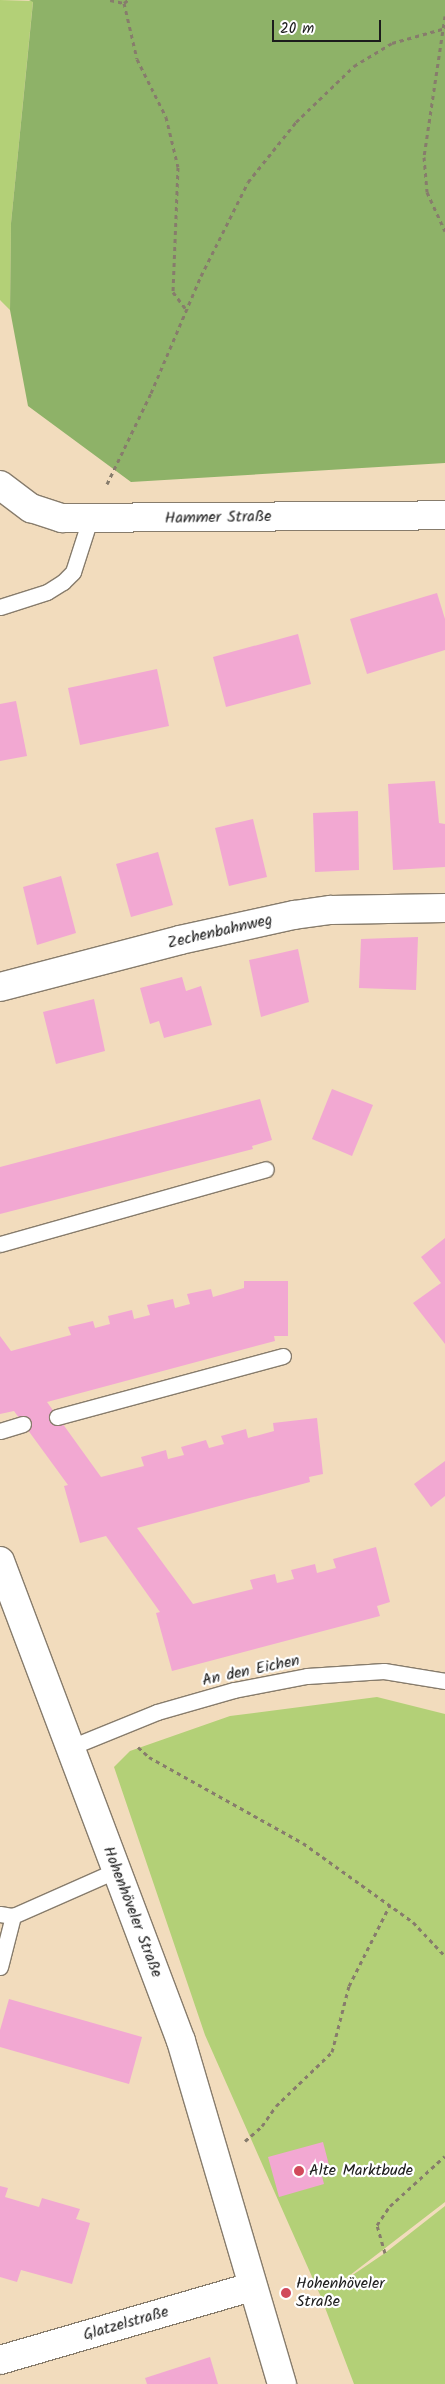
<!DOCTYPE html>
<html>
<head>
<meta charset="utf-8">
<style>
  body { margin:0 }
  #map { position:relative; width:445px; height:2384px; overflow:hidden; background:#f2dcbd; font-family:Kalam,sans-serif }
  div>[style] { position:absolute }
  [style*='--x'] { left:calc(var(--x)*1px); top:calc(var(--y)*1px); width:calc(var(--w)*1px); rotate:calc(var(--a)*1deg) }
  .green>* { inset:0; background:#b3d077 }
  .forest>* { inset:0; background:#8eb268 }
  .building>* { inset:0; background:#f2a8d2 }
  .path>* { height:3px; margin-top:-1.5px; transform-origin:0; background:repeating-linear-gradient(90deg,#877c6c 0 4px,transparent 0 8px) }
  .roads { filter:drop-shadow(1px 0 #877c6c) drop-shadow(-1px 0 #877c6c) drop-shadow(0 1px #877c6c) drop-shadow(0 -1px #877c6c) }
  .lane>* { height:15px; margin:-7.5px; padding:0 7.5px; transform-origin:7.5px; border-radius:7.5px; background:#fff }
  .street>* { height:28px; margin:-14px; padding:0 14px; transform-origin:14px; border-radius:14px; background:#fff }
  .secondary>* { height:28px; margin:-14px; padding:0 14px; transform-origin:14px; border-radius:14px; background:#fff }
  .dots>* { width:14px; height:14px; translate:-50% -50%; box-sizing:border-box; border:2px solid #fff; border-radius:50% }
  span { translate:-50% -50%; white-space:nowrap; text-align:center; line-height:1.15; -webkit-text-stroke:4.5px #fff; paint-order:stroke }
  .street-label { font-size:16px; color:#1c1c1c }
  .poi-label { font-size:16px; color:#1c1c1c }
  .left { translate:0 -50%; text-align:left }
  .scale { position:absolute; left:272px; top:20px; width:109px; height:22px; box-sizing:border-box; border:2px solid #1c1c1c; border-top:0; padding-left:6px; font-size:15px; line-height:18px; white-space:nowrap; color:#1c1c1c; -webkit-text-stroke:4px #fff; paint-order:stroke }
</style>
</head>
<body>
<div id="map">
  <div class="green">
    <div style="clip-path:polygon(0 0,33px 1px,11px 223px,10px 310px,0 300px)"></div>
    <div style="clip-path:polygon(377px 1697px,445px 1714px,445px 2202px,332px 2289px,385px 2253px,445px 2206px,445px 2384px,354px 2384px,321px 2297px,205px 2035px,114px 1767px,130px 1751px,230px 1716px)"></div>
  </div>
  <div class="forest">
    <div style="clip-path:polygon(29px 0,445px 0,445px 463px,131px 482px,28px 406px,10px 310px,11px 223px,33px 2px)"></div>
  </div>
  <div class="building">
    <div style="clip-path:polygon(437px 593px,445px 619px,445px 650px,367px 674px,350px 619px)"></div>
    <div style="clip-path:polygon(298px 634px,311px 684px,226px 707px,213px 657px)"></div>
    <div style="clip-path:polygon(157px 669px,169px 726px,80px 745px,68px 688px)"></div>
    <div style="clip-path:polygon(16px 701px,27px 756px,0 761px,0 704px)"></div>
    <div style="clip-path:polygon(435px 781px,439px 823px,445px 824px,445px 867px,393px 870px,388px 784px)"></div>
    <div style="clip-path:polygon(358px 811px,359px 870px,315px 872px,313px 813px)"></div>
    <div style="clip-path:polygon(253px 819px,267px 877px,229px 886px,215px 828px)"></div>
    <div style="clip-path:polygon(158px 852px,173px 905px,131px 917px,116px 864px)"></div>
    <div style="clip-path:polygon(61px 876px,76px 933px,37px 945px,23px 887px)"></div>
    <div style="clip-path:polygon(418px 937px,416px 990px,359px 988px,361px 939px)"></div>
    <div style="clip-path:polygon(298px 949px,309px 1002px,261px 1017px,249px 960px)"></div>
    <div style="clip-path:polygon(182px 977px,186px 991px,201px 986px,212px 1025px,164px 1038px,159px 1021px,150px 1024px,140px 988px)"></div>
    <div style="clip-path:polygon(94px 999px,105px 1051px,56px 1064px,43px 1012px)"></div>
    <div style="clip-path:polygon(332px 1089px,373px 1105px,352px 1156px,312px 1139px)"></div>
    <div style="clip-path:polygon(260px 1099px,272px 1140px,252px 1146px,253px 1149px,0 1214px,0 1167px)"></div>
    <div style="clip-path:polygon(445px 1238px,445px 1344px,413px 1303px,441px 1283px,421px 1257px)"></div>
    <div style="clip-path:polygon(244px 1281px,288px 1281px,288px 1336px,274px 1336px,275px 1341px,47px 1402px,101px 1477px,144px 1466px,141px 1457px,166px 1450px,168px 1459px,184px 1455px,181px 1447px,206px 1440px,209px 1448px,224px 1444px,221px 1436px,246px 1429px,248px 1438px,274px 1431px,273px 1423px,317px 1418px,323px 1474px,309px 1477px,310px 1482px,137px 1528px,193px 1604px,253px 1589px,250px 1580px,275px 1574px,277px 1583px,294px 1579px,291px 1570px,315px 1564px,317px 1573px,336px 1568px,333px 1559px,376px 1547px,390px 1602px,377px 1606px,380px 1616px,172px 1671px,156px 1613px,160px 1612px,106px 1536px,80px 1543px,64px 1486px,68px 1485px,14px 1411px,0 1414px,0 1336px,11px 1351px,71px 1335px,68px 1327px,93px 1321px,95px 1328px,110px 1324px,108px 1316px,132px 1310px,134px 1319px,150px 1315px,147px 1305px,173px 1299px,175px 1308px,190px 1304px,187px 1294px,211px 1289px,213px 1297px,244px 1288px)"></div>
    <div style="clip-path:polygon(445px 1461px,445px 1496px,431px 1507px,414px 1484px)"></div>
    <div style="clip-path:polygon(9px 1999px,142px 2037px,129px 2084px,0 2047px,0 2030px)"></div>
    <div style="clip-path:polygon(323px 2142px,330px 2169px,321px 2172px,324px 2184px,279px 2197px,268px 2157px)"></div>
    <div style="clip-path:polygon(0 2186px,8px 2188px,5px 2197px,39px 2207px,42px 2198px,80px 2209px,76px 2219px,90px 2223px,72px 2284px,21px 2270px,17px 2282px,0 2277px)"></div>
    <div style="clip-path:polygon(210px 2357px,218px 2384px,147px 2384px,145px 2378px)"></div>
  </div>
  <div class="path">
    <div style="--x:110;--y:0;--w:14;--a:12"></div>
    <div style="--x:124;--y:3;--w:5;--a:-37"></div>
    <div style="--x:124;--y:3;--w:57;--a:76.9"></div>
    <div style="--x:137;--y:59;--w:65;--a:63.4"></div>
    <div style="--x:166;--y:117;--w:51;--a:76.5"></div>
    <div style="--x:178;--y:167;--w:125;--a:92.3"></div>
    <div style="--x:173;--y:292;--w:21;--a:53"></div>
    <div style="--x:445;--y:16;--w:143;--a:98.5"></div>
    <div style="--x:424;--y:157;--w:35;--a:85"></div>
    <div style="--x:427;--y:192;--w:43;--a:65.2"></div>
    <div style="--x:107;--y:484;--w:101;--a:-64.2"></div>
    <div style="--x:151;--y:393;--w:127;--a:-66.9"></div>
    <div style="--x:201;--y:276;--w:105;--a:-63.4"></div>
    <div style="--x:248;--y:182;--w:77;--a:-51.3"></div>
    <div style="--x:296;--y:122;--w:81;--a:-44"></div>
    <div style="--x:354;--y:66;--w:44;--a:-31.2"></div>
    <div style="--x:392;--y:43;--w:52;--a:-15.6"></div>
    <div style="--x:138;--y:1747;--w:15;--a:42"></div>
    <div style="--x:149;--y:1757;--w:176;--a:29.2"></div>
    <div style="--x:303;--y:1843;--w:135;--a:35.7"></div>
    <div style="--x:413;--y:1922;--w:47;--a:46.7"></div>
    <div style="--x:245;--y:2141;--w:23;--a:-41"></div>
    <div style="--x:262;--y:2126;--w:24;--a:-55"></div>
    <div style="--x:276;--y:2106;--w:78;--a:-44"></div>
    <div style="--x:332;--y:2052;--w:68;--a:-75.6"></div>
    <div style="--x:349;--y:1986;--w:91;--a:-63.2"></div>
    <div style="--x:385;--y:2253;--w:29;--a:-106"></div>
    <div style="--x:377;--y:2225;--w:23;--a:-56"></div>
    <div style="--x:390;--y:2206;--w:74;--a:-42.3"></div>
  </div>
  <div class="roads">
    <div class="lane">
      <div style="--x:0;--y:607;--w:49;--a:-17.7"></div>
      <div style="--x:47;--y:592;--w:19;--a:-32"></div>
      <div style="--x:63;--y:582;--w:14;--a:-45"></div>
      <div style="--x:73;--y:572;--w:56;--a:-72.2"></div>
      <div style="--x:0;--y:1244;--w:276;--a:-15.7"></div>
      <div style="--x:57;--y:1417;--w:234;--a:-15.1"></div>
      <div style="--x:0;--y:1431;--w:24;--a:-17"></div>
      <div style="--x:71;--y:1747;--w:93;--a:-22.1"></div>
      <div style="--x:157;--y:1712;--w:80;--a:-15.9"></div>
      <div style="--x:234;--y:1690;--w:74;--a:-10.9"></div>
      <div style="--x:307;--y:1676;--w:77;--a:-3.7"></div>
      <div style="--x:384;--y:1671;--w:62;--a:9.3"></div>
      <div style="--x:0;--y:1914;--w:13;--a:9"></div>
      <div style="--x:13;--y:1916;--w:111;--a:-23.8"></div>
      <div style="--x:0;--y:1967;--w:53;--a:-75.7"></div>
    </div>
    <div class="street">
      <div style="--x:0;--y:987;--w:186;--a:-14.6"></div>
      <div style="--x:180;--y:940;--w:117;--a:-12.4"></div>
      <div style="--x:294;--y:915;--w:37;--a:-8"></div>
      <div style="--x:331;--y:910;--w:114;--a:-1"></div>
      <div style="--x:0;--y:2360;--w:262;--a:-16.2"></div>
    </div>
    <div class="secondary">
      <div style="--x:0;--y:485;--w:39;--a:37"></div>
      <div style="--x:31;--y:508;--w:33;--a:18"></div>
      <div style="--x:62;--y:518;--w:383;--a:-0.4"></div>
      <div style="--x:0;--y:1561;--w:513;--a:69.34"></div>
      <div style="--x:181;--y:2041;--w:358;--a:73.6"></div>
    </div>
  </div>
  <div class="dots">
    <div style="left:299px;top:2171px;background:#d1495b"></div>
    <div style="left:286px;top:2293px;background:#d1495b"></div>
  </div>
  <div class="street-label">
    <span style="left:218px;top:518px;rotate:-1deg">Hammer Straße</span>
    <span style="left:220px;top:932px;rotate:-13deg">Zechenbahnweg</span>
    <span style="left:251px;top:1671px;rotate:-12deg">An den Eichen</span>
    <span style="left:132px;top:1912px;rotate:69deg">Hohenhöveler Straße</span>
    <span style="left:126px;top:2324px;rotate:-16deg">Glatzelstraße</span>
  </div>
  <div class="poi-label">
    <span class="left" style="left:309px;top:2171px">Alte Marktbude</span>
    <span class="left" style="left:296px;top:2293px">Hohenhöveler<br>Straße</span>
  </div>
  <div class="scale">20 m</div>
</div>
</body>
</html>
